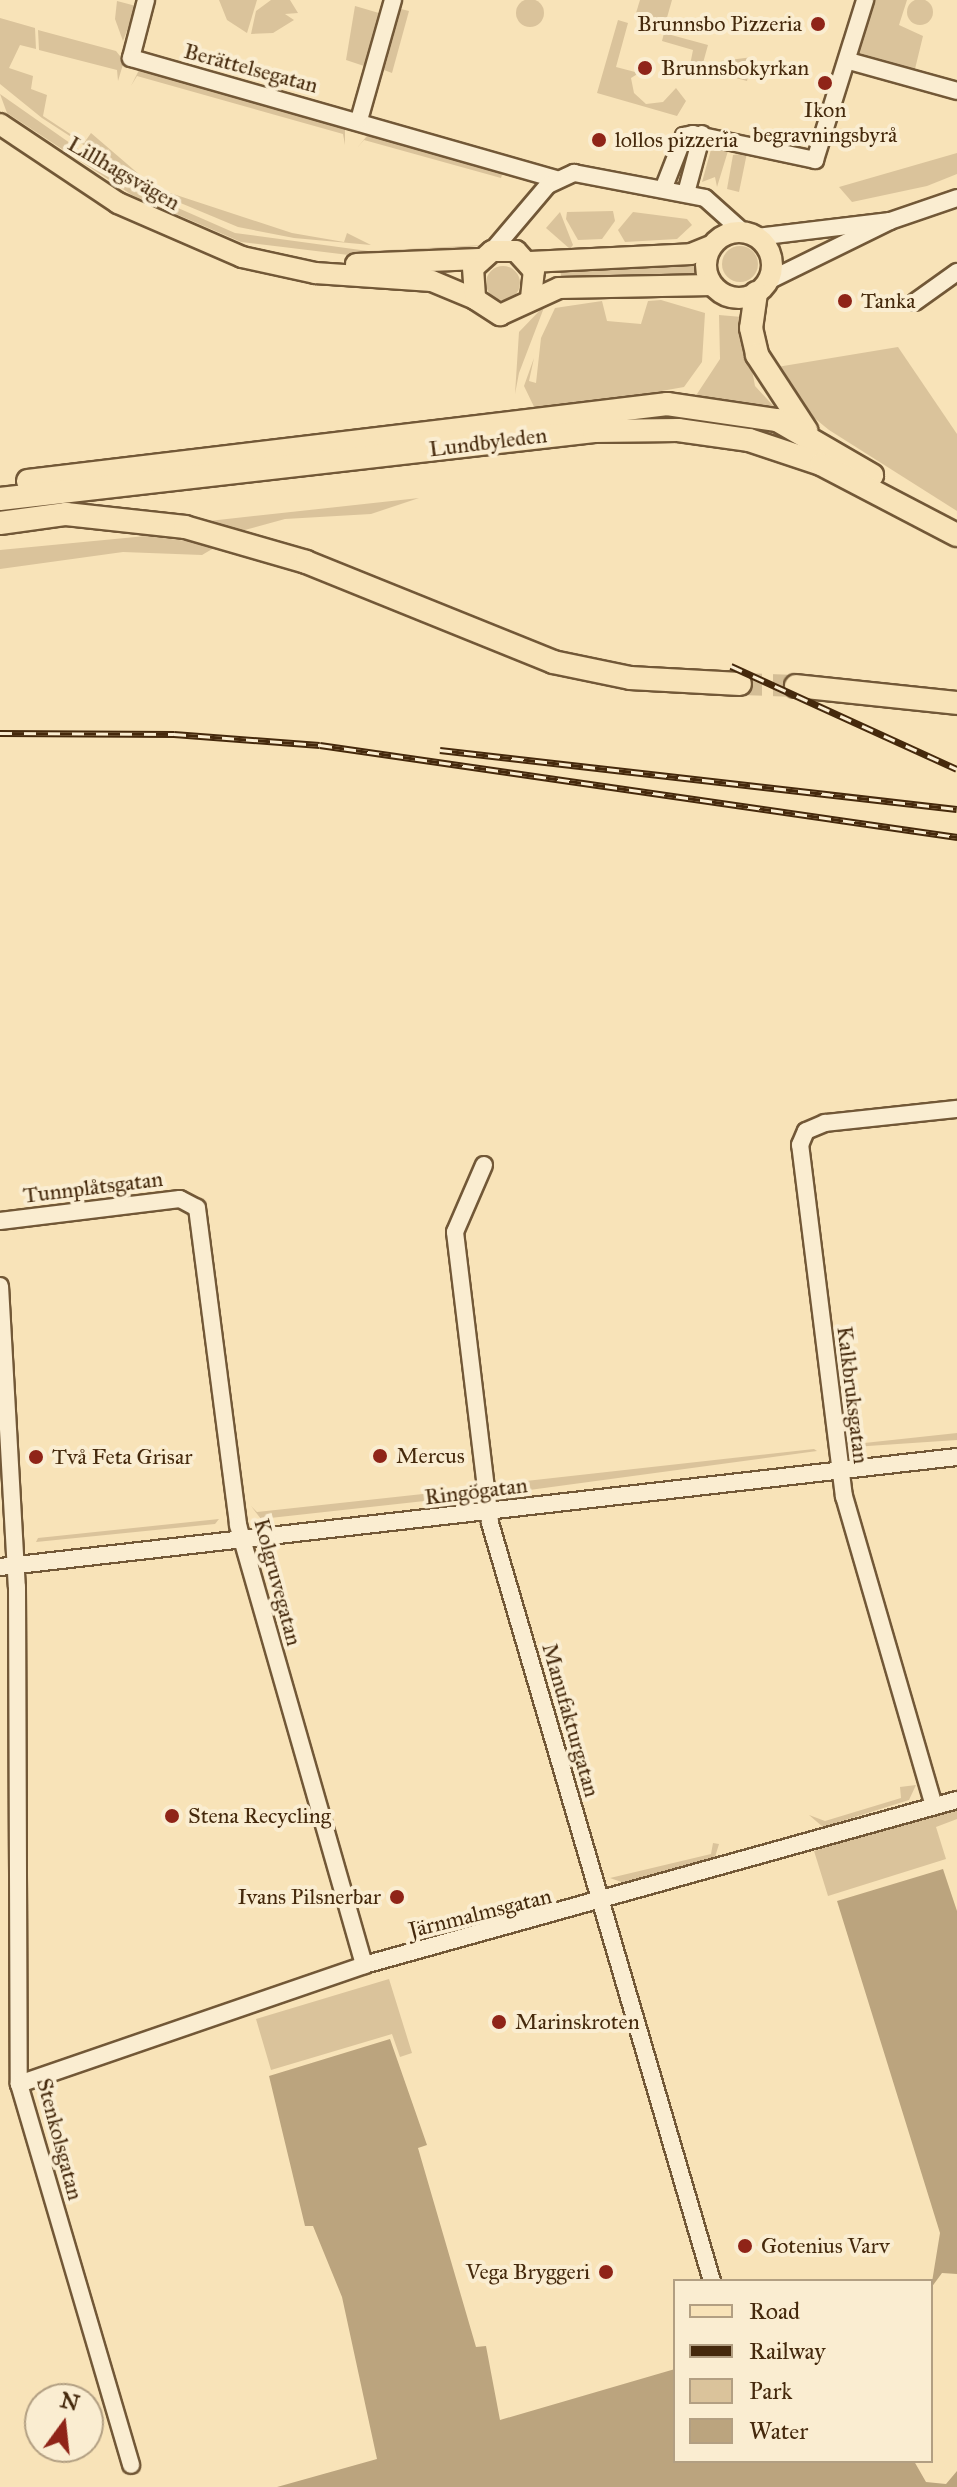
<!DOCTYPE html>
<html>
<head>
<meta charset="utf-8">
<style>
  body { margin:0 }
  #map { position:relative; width:957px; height:2487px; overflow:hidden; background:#f8e3b8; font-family:"IM FELL Great Primer",serif }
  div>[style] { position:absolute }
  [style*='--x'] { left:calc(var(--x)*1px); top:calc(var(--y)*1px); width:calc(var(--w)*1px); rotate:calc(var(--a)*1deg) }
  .green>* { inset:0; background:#dac39b }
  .round { border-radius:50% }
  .water>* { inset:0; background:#bba47e }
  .highway-tunnel>* { height:22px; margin-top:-11px; transform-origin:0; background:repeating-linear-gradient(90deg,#d4be96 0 22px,transparent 0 33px) }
  .roads { filter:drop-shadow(2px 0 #725837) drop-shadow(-2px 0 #725837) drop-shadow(0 2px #725837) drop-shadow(0 -2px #725837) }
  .minor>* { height:16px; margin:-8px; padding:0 8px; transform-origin:8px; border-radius:8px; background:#faedd1 }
  .major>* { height:20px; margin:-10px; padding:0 10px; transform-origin:10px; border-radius:10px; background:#f8e3b8 }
  .major>.ring { margin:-10px; padding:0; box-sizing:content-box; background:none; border:20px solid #f8e3b8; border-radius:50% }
  .highway>* { height:22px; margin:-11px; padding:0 11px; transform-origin:11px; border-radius:11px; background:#f8e3b8 }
  .rail>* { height:7px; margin-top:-3.5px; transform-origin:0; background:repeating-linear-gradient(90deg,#faedd1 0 12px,#45290c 0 24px); box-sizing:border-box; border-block:2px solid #45290c }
  .dots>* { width:22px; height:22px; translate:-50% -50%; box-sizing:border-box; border:4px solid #faedd1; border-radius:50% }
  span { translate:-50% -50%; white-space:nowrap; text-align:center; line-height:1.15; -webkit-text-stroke:8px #faedd1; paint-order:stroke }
  .poi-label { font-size:22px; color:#45290c }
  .right { translate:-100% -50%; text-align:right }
  .left { translate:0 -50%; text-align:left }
  .street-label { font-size:22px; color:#45290c }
  .legend { position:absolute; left:673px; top:2279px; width:260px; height:184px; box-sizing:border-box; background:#faedd1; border:2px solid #b29f82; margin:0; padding:10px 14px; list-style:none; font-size:24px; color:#45290c }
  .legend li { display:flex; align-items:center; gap:16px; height:40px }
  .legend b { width:40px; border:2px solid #b29f82 }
  .north { position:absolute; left:24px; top:2383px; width:80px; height:80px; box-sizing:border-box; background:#faedd1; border:2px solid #b29f82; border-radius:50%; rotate:15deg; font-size:22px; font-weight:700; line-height:32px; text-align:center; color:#45290c }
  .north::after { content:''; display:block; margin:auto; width:28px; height:36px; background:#8f2418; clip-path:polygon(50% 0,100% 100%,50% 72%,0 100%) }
</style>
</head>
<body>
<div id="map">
  <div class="green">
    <div class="round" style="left:516px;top:-1px;width:28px;height:28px"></div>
    <div class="round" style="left:907px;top:-1px;width:26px;height:26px"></div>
    <div style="clip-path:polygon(219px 0,257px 0,247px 33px,227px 20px)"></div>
    <div style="clip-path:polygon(271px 0,290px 0,298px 13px,285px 14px,294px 20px,273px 33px,251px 34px,256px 11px)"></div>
    <div style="clip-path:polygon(640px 0,672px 0,666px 21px,636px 13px)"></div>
    <div style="clip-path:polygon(873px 0,907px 0,899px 25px,923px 36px,915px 69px,859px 53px)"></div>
    <div style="clip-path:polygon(117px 1px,136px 6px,123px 41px,115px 19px)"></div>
    <div style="clip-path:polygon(355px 6px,379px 13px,364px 66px,346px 60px)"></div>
    <div style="clip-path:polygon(401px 9px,409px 11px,392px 73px,384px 70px)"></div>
    <div style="clip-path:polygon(0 18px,35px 28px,36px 49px,20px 45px,9px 68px,33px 76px,31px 89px,47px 95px,43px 116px,84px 143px,91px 133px,155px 188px,292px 233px,344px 242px,347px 233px,371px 245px,294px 238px,238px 227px,159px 194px,42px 118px,0 84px)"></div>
    <div style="clip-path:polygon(618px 20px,628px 23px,616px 67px,639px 73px,631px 78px,634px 93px,646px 104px,663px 102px,676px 88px,686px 101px,677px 116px,597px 93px)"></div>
    <div style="clip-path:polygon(38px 30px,116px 51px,124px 61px,118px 81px,117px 70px,39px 50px)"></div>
    <div style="clip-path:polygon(664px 33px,708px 45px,703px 63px,690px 65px,693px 50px,662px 41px)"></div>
    <div style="clip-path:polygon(753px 57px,747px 81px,718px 73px,721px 61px)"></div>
    <div style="clip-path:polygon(140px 68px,345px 125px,345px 145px,343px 134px,137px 76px,131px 86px)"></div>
    <div style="clip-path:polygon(0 94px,137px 190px,235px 233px,368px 251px,484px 245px,382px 259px,241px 242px,132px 195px,7px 113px)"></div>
    <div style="clip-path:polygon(371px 131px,504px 168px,501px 178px,364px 140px,357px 148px)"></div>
    <div style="clip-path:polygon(712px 146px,728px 151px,717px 187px,715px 177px,702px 182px)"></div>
    <div style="clip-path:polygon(747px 153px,739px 192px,727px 189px,733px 155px)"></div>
    <div style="clip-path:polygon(957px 153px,957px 174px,927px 186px,852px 202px,839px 187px)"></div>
    <div style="clip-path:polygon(613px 211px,615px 221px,602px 239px,578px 240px,566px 219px,567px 212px)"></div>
    <div style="clip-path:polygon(560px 212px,573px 245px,570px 249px,546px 228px)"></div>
    <div style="clip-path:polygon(633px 212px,687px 219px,692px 225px,677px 239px,625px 242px,618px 230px)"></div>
    <div class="round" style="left:722px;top:246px;width:36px;height:36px"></div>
    <div style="clip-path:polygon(700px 259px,702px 279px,562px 282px,560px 269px)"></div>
    <div class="round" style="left:486px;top:266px;width:34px;height:34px"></div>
    <div style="clip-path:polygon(661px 300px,705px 313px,702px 362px,684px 387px,537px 413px,524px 386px,534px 358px,529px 381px,536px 383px,541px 338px,555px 308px,602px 301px,607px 321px,641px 324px,648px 301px)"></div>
    <div style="clip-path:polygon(545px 305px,519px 373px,515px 394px,519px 332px)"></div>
    <div style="clip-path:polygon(719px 315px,742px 317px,755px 386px,778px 411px,695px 397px,720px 359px)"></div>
    <div style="clip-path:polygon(898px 347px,957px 434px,957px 511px,829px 430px,797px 404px,771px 368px)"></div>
    <div style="clip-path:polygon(419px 498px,371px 514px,285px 519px,241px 531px,200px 522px)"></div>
    <div style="clip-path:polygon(146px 536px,219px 545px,202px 555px,123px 552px,0 569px,0 550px)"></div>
    <div style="clip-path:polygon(957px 1433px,957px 1440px,853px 1447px,855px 1444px)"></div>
    <div style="clip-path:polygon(817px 1451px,522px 1491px,500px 1484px,814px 1449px)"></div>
    <div style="clip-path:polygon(469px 1489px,461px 1497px,261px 1519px,251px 1506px,257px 1512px)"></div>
    <div style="clip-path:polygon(219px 1519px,215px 1524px,36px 1542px,38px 1538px)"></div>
    <div style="clip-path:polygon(916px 1785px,909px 1800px,823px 1827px,809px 1815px,825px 1821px,901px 1798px,900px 1787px)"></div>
    <div style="clip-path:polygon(957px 1806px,957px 1819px,936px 1827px,946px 1859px,828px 1896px,814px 1851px)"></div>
    <div style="clip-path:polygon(713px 1843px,719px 1844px,715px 1857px,627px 1884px,610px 1878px,711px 1854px)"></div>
    <div style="clip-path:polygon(389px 1979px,412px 2053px,400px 2057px,392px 2034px,271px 2070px,256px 2019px)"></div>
  </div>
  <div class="water">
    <div style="clip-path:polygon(943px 1869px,957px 1911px,957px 2274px,942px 2273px,931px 2288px,940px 2233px,837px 1901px)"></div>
    <div style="clip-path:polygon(390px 2039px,427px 2145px,418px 2148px,476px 2347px,486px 2346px,500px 2420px,675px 2369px,675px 2461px,914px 2461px,926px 2482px,946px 2484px,957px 2471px,957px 2487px,277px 2487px,377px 2459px,342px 2297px,313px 2226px,305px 2226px,269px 2076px)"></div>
  </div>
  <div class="highway-tunnel">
    <div style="--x:740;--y:684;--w:56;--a:2"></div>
  </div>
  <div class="roads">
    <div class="minor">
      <div style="--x:146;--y:0;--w:60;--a:104.5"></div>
      <div style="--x:131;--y:58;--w:441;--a:15.9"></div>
      <div style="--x:849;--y:61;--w:112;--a:15.5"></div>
      <div style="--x:359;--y:120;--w:125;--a:-74.2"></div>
      <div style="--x:664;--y:187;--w:55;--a:-68.6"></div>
      <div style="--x:684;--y:136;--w:9;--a:-13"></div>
      <div style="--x:693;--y:134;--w:125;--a:12"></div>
      <div style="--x:815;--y:160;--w:168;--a:-72.6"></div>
      <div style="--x:686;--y:193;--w:61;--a:-74.8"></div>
      <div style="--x:757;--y:237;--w:134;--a:-6.9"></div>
      <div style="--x:492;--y:251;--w:87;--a:-49.7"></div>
      <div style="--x:548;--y:185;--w:29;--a:-25"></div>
      <div style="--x:574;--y:173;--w:133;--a:10.8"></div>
      <div style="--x:705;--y:198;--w:51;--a:41.8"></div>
      <div style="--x:768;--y:281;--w:136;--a:-26.2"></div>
      <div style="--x:890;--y:221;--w:71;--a:-18.9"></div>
      <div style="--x:915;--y:302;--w:52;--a:-35.5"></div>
      <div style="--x:484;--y:1165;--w:73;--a:113.4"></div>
      <div style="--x:455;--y:1232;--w:293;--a:83.1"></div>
      <div style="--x:490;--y:1523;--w:790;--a:73.68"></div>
      <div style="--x:0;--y:1221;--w:181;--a:-7"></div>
      <div style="--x:180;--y:1199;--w:19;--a:28"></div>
      <div style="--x:197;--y:1208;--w:320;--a:82.6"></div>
      <div style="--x:238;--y:1525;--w:458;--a:74"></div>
      <div style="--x:0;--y:1286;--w:301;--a:86.8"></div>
      <div style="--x:17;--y:1587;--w:497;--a:89.8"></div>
      <div style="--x:19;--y:2084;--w:397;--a:73.6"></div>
      <div style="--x:0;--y:1567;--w:963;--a:-6.56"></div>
      <div style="--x:934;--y:1806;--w:322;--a:-106.2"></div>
      <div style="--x:844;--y:1497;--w:355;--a:-97.1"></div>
      <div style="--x:800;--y:1145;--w:15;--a:-67"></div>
      <div style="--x:806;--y:1131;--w:21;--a:-23"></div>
      <div style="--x:825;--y:1123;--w:133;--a:-6.1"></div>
      <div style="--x:19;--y:2084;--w:365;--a:-19"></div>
      <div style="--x:364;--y:1965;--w:616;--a:-15.55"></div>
    </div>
    <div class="major">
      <div style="--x:0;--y:124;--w:142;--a:33.8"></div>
      <div style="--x:118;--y:203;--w:135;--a:23.5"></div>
      <div style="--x:242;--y:257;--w:75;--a:12.4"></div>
      <div style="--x:315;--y:273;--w:117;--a:3.9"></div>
      <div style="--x:432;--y:281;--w:47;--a:22.7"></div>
      <div class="ring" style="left:706px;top:232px;width:46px;height:46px"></div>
      <div style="--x:530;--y:262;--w:161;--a:-2.8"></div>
      <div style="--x:691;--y:254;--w:22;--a:-22"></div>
      <div style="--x:356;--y:264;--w:123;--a:-2.3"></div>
      <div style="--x:531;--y:298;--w:27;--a:-84"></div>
      <div style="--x:534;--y:271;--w:27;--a:-132"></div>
      <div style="--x:516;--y:251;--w:24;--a:180"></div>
      <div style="--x:492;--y:251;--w:25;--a:138"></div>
      <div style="--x:473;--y:268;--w:31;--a:86"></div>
      <div style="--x:475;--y:299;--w:30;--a:33"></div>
      <div style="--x:500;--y:315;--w:65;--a:-24.6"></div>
      <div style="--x:559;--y:288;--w:153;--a:-1.1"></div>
    </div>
    <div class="highway">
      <div style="--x:756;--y:293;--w:35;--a:98"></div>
      <div style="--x:751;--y:328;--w:28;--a:77"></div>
      <div style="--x:757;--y:355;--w:90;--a:56.8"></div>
      <div style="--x:28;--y:481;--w:644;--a:-6.87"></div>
      <div style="--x:667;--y:404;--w:111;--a:8.3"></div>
      <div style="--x:777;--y:420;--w:110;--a:30.1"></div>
      <div style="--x:0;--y:499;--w:598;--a:-6.53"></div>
      <div style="--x:594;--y:431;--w:84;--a:-0.7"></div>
      <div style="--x:678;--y:430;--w:72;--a:8"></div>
      <div style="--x:749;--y:440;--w:76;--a:18.4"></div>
      <div style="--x:821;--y:464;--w:153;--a:27.6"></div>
      <div style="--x:0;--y:523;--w:67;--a:-7.8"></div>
      <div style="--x:66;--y:514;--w:120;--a:6.2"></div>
      <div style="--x:185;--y:527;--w:126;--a:16.1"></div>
      <div style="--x:306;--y:562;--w:266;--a:22"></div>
      <div style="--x:553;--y:662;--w:79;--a:11.7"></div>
      <div style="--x:630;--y:678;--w:110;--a:3.1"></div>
      <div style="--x:796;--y:686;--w:162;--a:6"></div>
    </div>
  </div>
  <div class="rail">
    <div style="--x:731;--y:666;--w:248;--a:24.5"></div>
    <div style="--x:0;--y:733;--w:174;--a:0.3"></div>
    <div style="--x:174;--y:734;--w:146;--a:4.3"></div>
    <div style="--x:320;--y:745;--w:644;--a:8.22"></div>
    <div style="--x:440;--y:750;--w:520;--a:6.51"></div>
  </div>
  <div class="dots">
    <div style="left:818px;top:24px;background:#8f2418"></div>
    <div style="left:645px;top:68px;background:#8f2418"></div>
    <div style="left:825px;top:83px;background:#8f2418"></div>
    <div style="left:599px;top:140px;background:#8f2418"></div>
    <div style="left:845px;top:301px;background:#8f2418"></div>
    <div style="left:380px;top:1456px;background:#8f2418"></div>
    <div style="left:36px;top:1457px;background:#8f2418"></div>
    <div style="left:172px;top:1816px;background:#8f2418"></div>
    <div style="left:397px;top:1897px;background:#8f2418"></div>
    <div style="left:499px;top:2022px;background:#8f2418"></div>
    <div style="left:745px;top:2246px;background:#8f2418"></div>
    <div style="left:606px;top:2272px;background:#8f2418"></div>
  </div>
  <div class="poi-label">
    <span class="right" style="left:802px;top:24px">Brunnsbo Pizzeria</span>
    <span class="left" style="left:661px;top:68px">Brunnsbokyrkan</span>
    <span style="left:825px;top:122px">Ikon<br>begravningsbyrå</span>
    <span class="left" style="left:615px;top:140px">lollos pizzeria</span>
    <span class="left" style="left:861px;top:301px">Tanka</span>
    <span class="left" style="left:396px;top:1456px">Mercus</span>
    <span class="left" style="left:52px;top:1457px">Två Feta Grisar</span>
    <span class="left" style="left:188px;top:1816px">Stena Recycling</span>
    <span class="right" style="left:381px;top:1897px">Ivans Pilsnerbar</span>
    <span class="left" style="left:515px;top:2022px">Marinskroten</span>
    <span class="left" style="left:761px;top:2246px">Gotenius Varv</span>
    <span class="right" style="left:590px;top:2272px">Vega Bryggeri</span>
  </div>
  <div class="street-label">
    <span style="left:251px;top:68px;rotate:15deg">Berättelsegatan</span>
    <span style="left:124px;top:173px;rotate:30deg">Lillhagsvägen</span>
    <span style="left:488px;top:442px;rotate:-7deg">Lundbyleden</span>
    <span style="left:93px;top:1187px;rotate:-7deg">Tunnplåtsgatan</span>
    <span style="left:853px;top:1395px;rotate:83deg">Kalkbruksgatan</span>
    <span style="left:476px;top:1491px;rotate:-7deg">Ringögatan</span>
    <span style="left:278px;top:1582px;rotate:75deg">Kolgruvegatan</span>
    <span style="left:571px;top:1720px;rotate:74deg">Manufakturgatan</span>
    <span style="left:480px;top:1913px;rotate:-14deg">Järnmalmsgatan</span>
    <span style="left:60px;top:2139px;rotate:75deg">Stenkolsgatan</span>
  </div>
  <ul class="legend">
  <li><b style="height:10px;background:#f8e3b8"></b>Road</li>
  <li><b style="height:10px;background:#45290c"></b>Railway</li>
  <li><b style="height:22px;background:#dac39b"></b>Park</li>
  <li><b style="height:22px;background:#bba47e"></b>Water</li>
  </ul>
  <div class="north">N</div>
</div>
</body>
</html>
